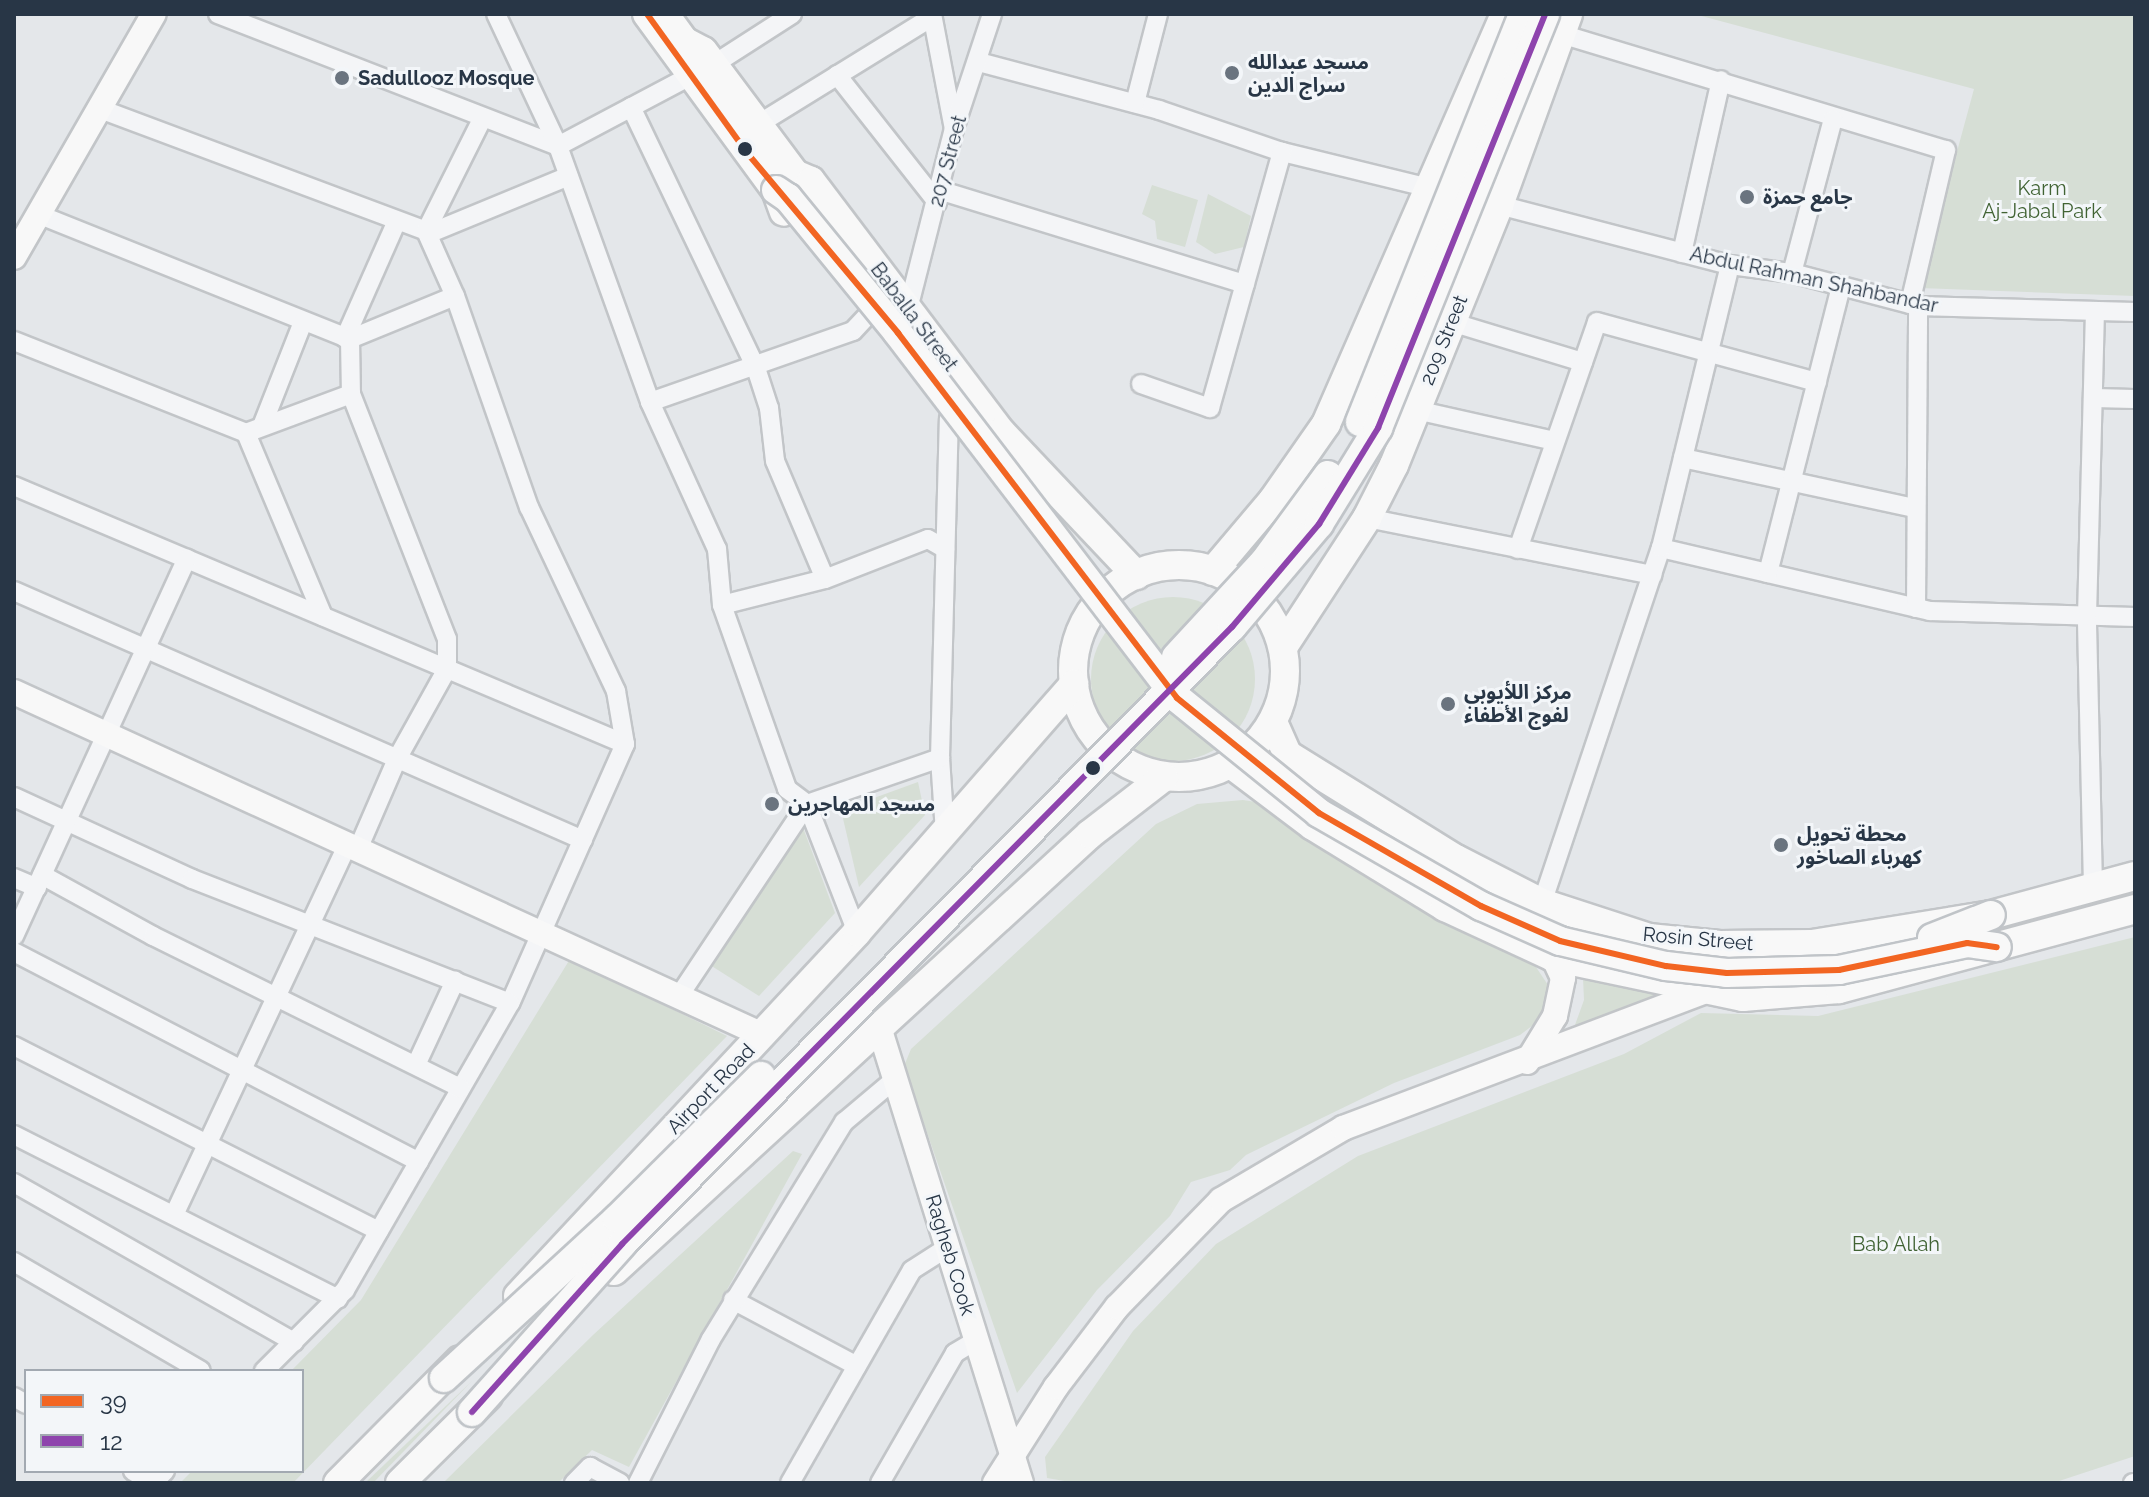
<!DOCTYPE html>
<html>
<head>
<meta charset="utf-8">
<style>
  body { margin:0 }
  #map { position:relative; width:2149px; height:1497px; overflow:hidden; background:#e4e7ea; font-family:Raleway,"Noto Sans Arabic",sans-serif }
  div>[style] { position:absolute }
  [style*='--x'] { left:calc(var(--x)*1px); top:calc(var(--y)*1px); width:calc(var(--w)*1px); rotate:calc(var(--a)*1deg) }
  .green>* { inset:0; background:#d6ded5 }
  .round { border-radius:50% }
  .roads { filter:drop-shadow(2px 0 #c2c5c8) drop-shadow(-2px 0 #c2c5c8) drop-shadow(0 2px #c2c5c8) drop-shadow(0 -2px #c2c5c8) }
  .street>* { height:18px; margin:-9px; padding:0 9px; transform-origin:9px; border-radius:9px; background:#f4f5f7 }
  .secondary>* { height:24px; margin:-12px; padding:0 12px; transform-origin:12px; border-radius:12px; background:#f8f8f8 }
  .primary>* { height:28px; margin:-14px; padding:0 14px; transform-origin:14px; border-radius:14px; background:#f8f8f8 }
  .primary>.ring { margin:-14px; padding:0; box-sizing:content-box; background:none; border:28px solid #f8f8f8; border-radius:50% }
  .bridges { filter:drop-shadow(2px 0 #c0c4c8) drop-shadow(-2px 0 #c0c4c8) drop-shadow(0 2px #c0c4c8) drop-shadow(0 -2px #c0c4c8) }
  .primary-bridge>* { height:28px; margin:-14px; padding:0 14px; transform-origin:14px; border-radius:14px; background:#f8f8f8 }
  .bus-1>* { height:6px; margin:-3px; padding:0 3px; transform-origin:3px; border-radius:3px; background:#f26522 }
  .bus-2>* { height:6px; margin:-3px; padding:0 3px; transform-origin:3px; border-radius:3px; background:#8e44ad }
  .dots>* { width:22px; height:22px; translate:-50% -50%; box-sizing:border-box; border:4px solid #f3f6f9; border-radius:50% }
  span { translate:-50% -50%; white-space:nowrap; text-align:center; line-height:1.15; -webkit-text-stroke:6px #f3f6f9; paint-order:stroke }
  .poi-label { font-size:20px; color:#283646; font-weight:700 }
  .left { translate:0 -50%; text-align:left }
  .street-label { font-size:20px; color:#283646 }
  .park-label { font-size:20px; color:#416334 }
  .frame { position:absolute; inset:0; border:16px solid #283646; pointer-events:none }
  .legend { position:absolute; left:24px; top:1369px; width:280px; height:104px; box-sizing:border-box; background:#f3f6f9; border:2px solid #a2a9b1; margin:0; padding:10px 14px; list-style:none; font-size:24px; color:#283646 }
  .legend li { display:flex; align-items:center; gap:16px; height:40px }
  .legend b { width:40px; border:2px solid #a2a9b1 }
</style>
</head>
<body>
<div id="map">
  <div class="green">
    <div style="clip-path:polygon(1694px 14px,2135px 14px,2135px 296px,1920px 288px,1974px 89px)"></div>
    <div style="clip-path:polygon(1152px 185px,1198px 200px,1185px 247px,1157px 239px,1155px 221px,1142px 214px)"></div>
    <div style="clip-path:polygon(1208px 194px,1251px 216px,1244px 247px,1215px 254px,1196px 242px)"></div>
    <div class="round" style="left:1091px;top:597px;width:164px;height:164px"></div>
    <div style="clip-path:polygon(918px 782px,925px 815px,859px 887px,841px 810px)"></div>
    <div style="clip-path:polygon(1243px 800px,1256px 802px,1414px 900px,1532px 961px,1550px 988px,1548px 1005px,1537px 1022px,1520px 1035px,1394px 1083px,1246px 1155px,1230px 1170px,1191px 1182px,1170px 1216px,1097px 1290px,1017px 1393px,904px 1066px,911px 1049px,1156px 824px,1197px 804px)"></div>
    <div style="clip-path:polygon(802px 825px,835px 913px,759px 996px,710px 965px)"></div>
    <div style="clip-path:polygon(2135px 937px,2135px 1456px,2053px 1483px,1076px 1483px,1047px 1478px,1045px 1457px,1133px 1331px,1216px 1244px,1358px 1156px,1624px 1054px,1701px 1013px,1818px 1016px)"></div>
    <div style="clip-path:polygon(570px 959px,727px 1036px,293px 1483px,180px 1483px,192px 1471px,302px 1471px,302px 1371px,291px 1371px,361px 1300px)"></div>
    <div style="clip-path:polygon(1583px 978px,1667px 997px,1571px 1036px,1584px 1000px)"></div>
    <div style="clip-path:polygon(793px 1151px,802px 1154px,629px 1467px,592px 1450px,558px 1483px,443px 1483px,593px 1335px)"></div>
    <div style="clip-path:polygon(472px 1381px,373px 1483px,365px 1483px)"></div>
  </div>
  <div class="roads">
    <div class="street">
      <div style="--x:218;--y:14;--w:365;--a:21.2"></div>
      <div style="--x:558;--y:146;--w:149;--a:-27.9"></div>
      <div style="--x:496;--y:14;--w:146;--a:64.8"></div>
      <div style="--x:558;--y:146;--w:272;--a:70.2"></div>
      <div style="--x:650;--y:402;--w:162;--a:65.5"></div>
      <div style="--x:717;--y:549;--w:56;--a:84.9"></div>
      <div style="--x:722;--y:605;--w:195;--a:70.5"></div>
      <div style="--x:787;--y:789;--w:25;--a:37"></div>
      <div style="--x:807;--y:804;--w:137;--a:68.7"></div>
      <div style="--x:932;--y:14;--w:117;--a:79.2"></div>
      <div style="--x:1561;--y:34;--w:402;--a:16.8"></div>
      <div style="--x:1946;--y:150;--w:158;--a:103.2"></div>
      <div style="--x:979;--y:62;--w:186;--a:14.9"></div>
      <div style="--x:1159;--y:110;--w:130;--a:18.9"></div>
      <div style="--x:1282;--y:152;--w:152;--a:13.7"></div>
      <div style="--x:713;--y:65;--w:94;--a:-32.8"></div>
      <div style="--x:837;--y:75;--w:162;--a:51.8"></div>
      <div style="--x:1135;--y:103;--w:92;--a:-75.5"></div>
      <div style="--x:631;--y:107;--w:289;--a:64.4"></div>
      <div style="--x:756;--y:368;--w:42;--a:72"></div>
      <div style="--x:769;--y:408;--w:53;--a:83.5"></div>
      <div style="--x:775;--y:461;--w:128;--a:67"></div>
      <div style="--x:103;--y:110;--w:345;--a:20.5"></div>
      <div style="--x:426;--y:231;--w:71;--a:66"></div>
      <div style="--x:455;--y:296;--w:224;--a:70.7"></div>
      <div style="--x:529;--y:507;--w:204;--a:64.7"></div>
      <div style="--x:616;--y:691;--w:54;--a:80.4"></div>
      <div style="--x:625;--y:744;--w:283;--a:113.9"></div>
      <div style="--x:510;--y:1003;--w:331;--a:119.9"></div>
      <div style="--x:345;--y:1290;--w:115;--a:135"></div>
      <div style="--x:757;--y:125;--w:206;--a:-31.7"></div>
      <div style="--x:939;--y:190;--w:320;--a:17.1"></div>
      <div style="--x:1499;--y:205;--w:239;--a:14.6"></div>
      <div style="--x:1730;--y:265;--w:63;--a:7.4"></div>
      <div style="--x:1792;--y:273;--w:130;--a:14.7"></div>
      <div style="--x:1918;--y:306;--w:217;--a:1.6"></div>
      <div style="--x:40;--y:215;--w:334;--a:21.8"></div>
      <div style="--x:350;--y:339;--w:55;--a:89"></div>
      <div style="--x:351;--y:394;--w:263;--a:68.6"></div>
      <div style="--x:447;--y:639;--w:30;--a:90"></div>
      <div style="--x:447;--y:669;--w:103;--a:119.1"></div>
      <div style="--x:397;--y:759;--w:98;--a:113.4"></div>
      <div style="--x:426;--y:231;--w:127;--a:-63.4"></div>
      <div style="--x:428;--y:234;--w:152;--a:-22.4"></div>
      <div style="--x:1682;--y:253;--w:177;--a:-77.3"></div>
      <div style="--x:1792;--y:273;--w:159;--a:-75.1"></div>
      <div style="--x:908;--y:309;--w:186;--a:-75.7"></div>
      <div style="--x:954;--y:129;--w:121;--a:-71.7"></div>
      <div style="--x:1451;--y:322;--w:138;--a:16.9"></div>
      <div style="--x:345;--y:338;--w:126;--a:-66.1"></div>
      <div style="--x:350;--y:339;--w:113;--a:-22.3"></div>
      <div style="--x:14;--y:341;--w:250;--a:21.6"></div>
      <div style="--x:246;--y:433;--w:199;--a:67.2"></div>
      <div style="--x:1141;--y:384;--w:73;--a:19.2"></div>
      <div style="--x:1210;--y:408;--w:266;--a:-74.3"></div>
      <div style="--x:2093;--y:398;--w:42;--a:1.4"></div>
      <div style="--x:650;--y:402;--w:215;--a:-19.3"></div>
      <div style="--x:853;--y:331;--w:21;--a:-47"></div>
      <div style="--x:1416;--y:410;--w:142;--a:12.6"></div>
      <div style="--x:262;--y:426;--w:112;--a:-68.5"></div>
      <div style="--x:246;--y:433;--w:112;--a:-20.4"></div>
      <div style="--x:1683;--y:458;--w:237;--a:12.2"></div>
      <div style="--x:14;--y:486;--w:663;--a:22.89"></div>
      <div style="--x:1367;--y:518;--w:291;--a:11.3"></div>
      <div style="--x:1661;--y:548;--w:276;--a:13.2"></div>
      <div style="--x:1930;--y:611;--w:205;--a:1.7"></div>
      <div style="--x:1518;--y:549;--w:240;--a:-70.8"></div>
      <div style="--x:1597;--y:322;--w:228;--a:15.3"></div>
      <div style="--x:1768;--y:573;--w:295;--a:-75.7"></div>
      <div style="--x:14;--y:591;--w:621;--a:23.63"></div>
      <div style="--x:722;--y:605;--w:106;--a:-14.2"></div>
      <div style="--x:825;--y:579;--w:110;--a:-21.2"></div>
      <div style="--x:928;--y:539;--w:20;--a:30"></div>
      <div style="--x:1916;--y:608;--w:302;--a:-89.6"></div>
      <div style="--x:14;--y:797;--w:196;--a:24.7"></div>
      <div style="--x:192;--y:879;--w:341;--a:21.3"></div>
      <div style="--x:945;--y:833;--w:75;--a:-93.8"></div>
      <div style="--x:940;--y:758;--w:340;--a:-88.5"></div>
      <div style="--x:42;--y:875;--w:127;--a:28.8"></div>
      <div style="--x:153;--y:936;--w:343;--a:26.3"></div>
      <div style="--x:14;--y:878;--w:25;--a:23"></div>
      <div style="--x:2093;--y:887;--w:271;--a:-91.3"></div>
      <div style="--x:2087;--y:616;--w:304;--a:-88.5"></div>
      <div style="--x:1542;--y:903;--w:374;--a:-71.5"></div>
      <div style="--x:1661;--y:548;--w:291;--a:-76.3"></div>
      <div style="--x:14;--y:936;--w:415;--a:-65.4"></div>
      <div style="--x:14;--y:952;--w:456;--a:27.4"></div>
      <div style="--x:679;--y:996;--w:231;--a:-56.3"></div>
      <div style="--x:807;--y:804;--w:141;--a:-19.1"></div>
      <div style="--x:14;--y:1046;--w:409;--a:26.9"></div>
      <div style="--x:416;--y:1065;--w:93;--a:-65.1"></div>
      <div style="--x:14;--y:1135;--w:363;--a:26.8"></div>
      <div style="--x:14;--y:1183;--w:322;--a:29.6"></div>
      <div style="--x:174;--y:1215;--w:410;--a:-64.9"></div>
      <div style="--x:14;--y:1262;--w:216;--a:30.2"></div>
      <div style="--x:733;--y:1300;--w:140;--a:28"></div>
      <div style="--x:14;--y:1397;--w:14;--a:30"></div>
      <div style="--x:133;--y:1471;--w:23;--a:31"></div>
      <div style="--x:153;--y:1483;--w:17;--a:-45"></div>
      <div style="--x:574;--y:1483;--w:23;--a:-45"></div>
      <div style="--x:590;--y:1467;--w:34;--a:28"></div>
      <div style="--x:638;--y:1483;--w:161;--a:-63.1"></div>
      <div style="--x:711;--y:1339;--w:255;--a:-58.5"></div>
      <div style="--x:844;--y:1122;--w:67;--a:-40.1"></div>
      <div style="--x:790;--y:1483;--w:245;--a:-60.2"></div>
      <div style="--x:912;--y:1270;--w:43;--a:-32.6"></div>
      <div style="--x:880;--y:1483;--w:150;--a:-60"></div>
      <div style="--x:955;--y:1353;--w:26;--a:-31"></div>
      <div style="--x:2133;--y:1483;--w:2;--a:0"></div>
    </div>
    <div class="secondary">
      <div style="--x:14;--y:257;--w:280;--a:-60.1"></div>
      <div style="--x:14;--y:692;--w:824;--a:24.61"></div>
      <div style="--x:879;--y:1027;--w:478;--a:72.7"></div>
      <div style="--x:1527;--y:1062;--w:54;--a:-58.7"></div>
      <div style="--x:1555;--y:1016;--w:39;--a:-78"></div>
      <div style="--x:1563;--y:978;--w:23;--a:-115"></div>
      <div style="--x:995;--y:1483;--w:114;--a:-57.6"></div>
      <div style="--x:1056;--y:1387;--w:101;--a:-52.7"></div>
      <div style="--x:1117;--y:1307;--w:149;--a:-45.8"></div>
      <div style="--x:1221;--y:1200;--w:142;--a:-30.5"></div>
      <div style="--x:1343;--y:1128;--w:387;--a:-20.7"></div>
    </div>
    <div class="primary">
      <div style="--x:647;--y:14;--w:218;--a:53.8"></div>
      <div style="--x:776;--y:190;--w:23;--a:70"></div>
      <div style="--x:668;--y:19;--w:27;--a:54"></div>
      <div style="--x:684;--y:41;--w:21;--a:28"></div>
      <div style="--x:703;--y:51;--w:154;--a:53.2"></div>
      <div style="--x:795;--y:174;--w:17;--a:24"></div>
      <div style="--x:811;--y:181;--w:315;--a:52.9"></div>
      <div style="--x:1001;--y:432;--w:197;--a:46.6"></div>
      <div class="ring" style="left:1073px;top:565px;width:184px;height:184px"></div>
      <div style="--x:1213;--y:571;--w:93;--a:-49.8"></div>
      <div style="--x:1273;--y:500;--w:93;--a:-55.1"></div>
      <div style="--x:1326;--y:424;--w:447;--a:-66.4"></div>
      <div style="--x:1283;--y:647;--w:154;--a:-56.9"></div>
      <div style="--x:1367;--y:518;--w:59;--a:-63"></div>
      <div style="--x:1394;--y:465;--w:280;--a:-68"></div>
      <div style="--x:1499;--y:205;--w:203;--a:-70.1"></div>
      <div style="--x:1273;--y:722;--w:36;--a:66"></div>
      <div style="--x:1288;--y:755;--w:198;--a:31.8"></div>
      <div style="--x:1456;--y:859;--w:97;--a:27.1"></div>
      <div style="--x:1542;--y:903;--w:113;--a:18.1"></div>
      <div style="--x:1649;--y:938;--w:71;--a:5.6"></div>
      <div style="--x:1720;--y:945;--w:92;--a:-0.6"></div>
      <div style="--x:1812;--y:944;--w:181;--a:-9.2"></div>
      <div style="--x:1991;--y:915;--w:149;--a:-15.2"></div>
      <div style="--x:1231;--y:764;--w:103;--a:37.1"></div>
      <div style="--x:1313;--y:826;--w:155;--a:31.5"></div>
      <div style="--x:1445;--y:907;--w:119;--a:24.8"></div>
      <div style="--x:1553;--y:957;--w:194;--a:11.9"></div>
      <div style="--x:1743;--y:997;--w:96;--a:-4.8"></div>
      <div style="--x:1839;--y:989;--w:307;--a:-15.1"></div>
      <div style="--x:614;--y:1271;--w:646;--a:-42.55"></div>
      <div style="--x:1090;--y:834;--w:93;--a:-37.6"></div>
      <div style="--x:518;--y:1296;--w:497;--a:-47"></div>
      <div style="--x:857;--y:932;--w:330;--a:-48.8"></div>
      <div style="--x:338;--y:1483;--w:173;--a:-45.2"></div>
      <div style="--x:400;--y:1483;--w:124;--a:-44.7"></div>
    </div>
  </div>
  <div class="bridges">
    <div class="primary-bridge">
      <div style="--x:776;--y:190;--w:14;--a:34"></div>
      <div style="--x:788;--y:198;--w:174;--a:50.8"></div>
      <div style="--x:898;--y:333;--w:459;--a:52.6"></div>
      <div style="--x:1177;--y:698;--w:183;--a:39"></div>
      <div style="--x:1319;--y:813;--w:187;--a:29.9"></div>
      <div style="--x:1481;--y:906;--w:86;--a:23.9"></div>
      <div style="--x:1560;--y:941;--w:109;--a:13.3"></div>
      <div style="--x:1666;--y:966;--w:61;--a:6.5"></div>
      <div style="--x:1727;--y:973;--w:112;--a:-1.5"></div>
      <div style="--x:1839;--y:970;--w:131;--a:-11.9"></div>
      <div style="--x:1967;--y:943;--w:30;--a:8"></div>
      <div style="--x:1360;--y:422;--w:439;--a:-68.2"></div>
      <div style="--x:1176;--y:657;--w:129;--a:-47.2"></div>
      <div style="--x:1264;--y:562;--w:108;--a:-53.7"></div>
      <div style="--x:1932;--y:938;--w:63;--a:-21.3"></div>
      <div style="--x:444;--y:1378;--w:235;--a:-42.6"></div>
      <div style="--x:617;--y:1219;--w:203;--a:-44.8"></div>
      <div style="--x:472;--y:1412;--w:225;--a:-48.2"></div>
      <div style="--x:622;--y:1244;--w:868;--a:-45.33"></div>
      <div style="--x:1232;--y:627;--w:135;--a:-49.8"></div>
      <div style="--x:1319;--y:524;--w:113;--a:-58.4"></div>
      <div style="--x:1378;--y:428;--w:446;--a:-68"></div>
    </div>
  </div>
  <div class="bus-1">
    <div style="--x:647;--y:14;--w:173;--a:54.2"></div>
    <div style="--x:748;--y:154;--w:234;--a:50"></div>
    <div style="--x:898;--y:333;--w:459;--a:52.6"></div>
    <div style="--x:1177;--y:698;--w:183;--a:39"></div>
    <div style="--x:1319;--y:813;--w:187;--a:29.9"></div>
    <div style="--x:1481;--y:906;--w:86;--a:23.9"></div>
    <div style="--x:1560;--y:941;--w:109;--a:13.3"></div>
    <div style="--x:1666;--y:966;--w:61;--a:6.5"></div>
    <div style="--x:1727;--y:973;--w:112;--a:-1.5"></div>
    <div style="--x:1839;--y:970;--w:131;--a:-11.9"></div>
    <div style="--x:1967;--y:943;--w:30;--a:8"></div>
  </div>
  <div class="bus-2">
    <div style="--x:472;--y:1412;--w:225;--a:-48.2"></div>
    <div style="--x:622;--y:1244;--w:868;--a:-45.33"></div>
    <div style="--x:1232;--y:627;--w:135;--a:-49.8"></div>
    <div style="--x:1319;--y:524;--w:113;--a:-58.4"></div>
    <div style="--x:1378;--y:428;--w:446;--a:-68"></div>
  </div>
  <div class="dots">
    <div style="left:1232px;top:73px;background:#6a747f"></div>
    <div style="left:342px;top:78px;background:#6a747f"></div>
    <div style="left:745px;top:149px;background:#283646"></div>
    <div style="left:1747px;top:197px;background:#6a747f"></div>
    <div style="left:1448px;top:704px;background:#6a747f"></div>
    <div style="left:1093px;top:768px;background:#283646"></div>
    <div style="left:772px;top:804px;background:#6a747f"></div>
    <div style="left:1781px;top:845px;background:#6a747f"></div>
  </div>
  <div class="poi-label">
    <span class="left" style="left:1248px;top:74px">مسجد عبدالله<br>سراج الدين</span>
    <span class="left" style="left:358px;top:78px">Sadullooz Mosque</span>
    <span class="left" style="left:1763px;top:197px">جامع حمزة</span>
    <span class="left" style="left:1464px;top:704px">مركز اللأيوبي<br>لفوج الأطفاء</span>
    <span class="left" style="left:788px;top:804px">مسجد المهاجرين</span>
    <span class="left" style="left:1797px;top:846px">محطة تحويل<br>كهرباء الصاخور</span>
  </div>
  <div class="street-label">
    <span style="left:948px;top:161px;rotate:-75deg">207 Street</span>
    <span style="left:1814px;top:280px;rotate:12deg">Abdul Rahman Shahbandar</span>
    <span style="left:914px;top:317px;rotate:53deg">Baballa Street</span>
    <span style="left:1444px;top:340px;rotate:-68deg">209 Street</span>
    <span style="left:1698px;top:939px;rotate:5deg">Rosin Street</span>
    <span style="left:711px;top:1089px;rotate:-46deg">Airport Road</span>
    <span style="left:950px;top:1255px;rotate:73deg">Ragheb Cook</span>
  </div>
  <div class="park-label">
    <span style="left:2042px;top:200px">Karm<br>Aj-Jabal Park</span>
    <span style="left:1896px;top:1244px">Bab Allah</span>
  </div>
  <div class="frame"></div>
  <ul class="legend">
  <li><b style="height:10px;background:#f26522"></b>39</li>
  <li><b style="height:10px;background:#8e44ad"></b>12</li>
  </ul>
</div>
</body>
</html>
